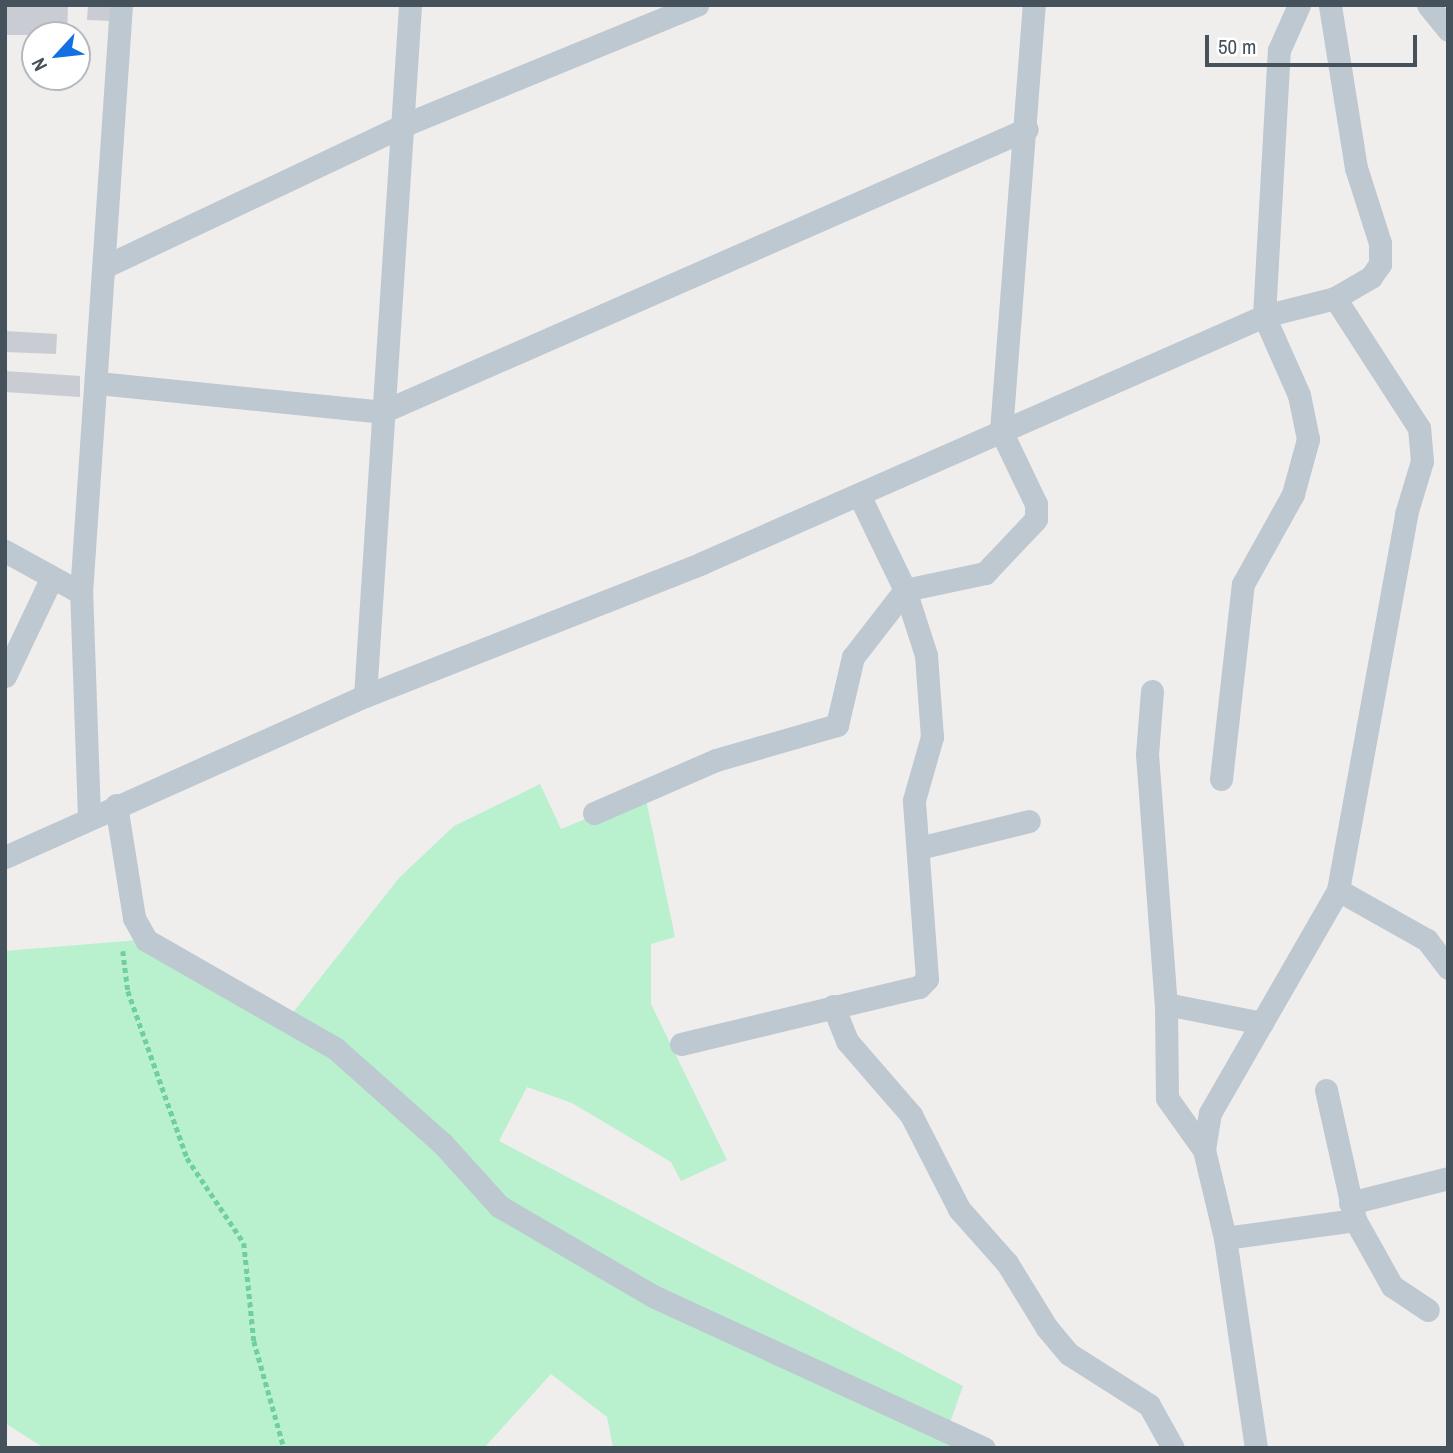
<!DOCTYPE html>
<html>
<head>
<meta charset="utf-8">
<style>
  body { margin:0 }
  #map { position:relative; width:1453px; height:1453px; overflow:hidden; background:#f0eded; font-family:"Archivo Narrow",sans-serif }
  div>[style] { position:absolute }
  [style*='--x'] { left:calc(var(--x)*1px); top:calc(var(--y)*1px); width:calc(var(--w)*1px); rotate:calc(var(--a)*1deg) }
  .green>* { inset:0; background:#b9f0ce }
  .building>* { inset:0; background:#c9ccd2 }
  .path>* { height:4.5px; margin-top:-2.25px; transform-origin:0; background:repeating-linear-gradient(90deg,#70cf9f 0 5px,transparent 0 8.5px) }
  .street>* { height:23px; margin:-11.5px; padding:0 11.5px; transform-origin:11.5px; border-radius:11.5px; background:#bdc8d0 }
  span { translate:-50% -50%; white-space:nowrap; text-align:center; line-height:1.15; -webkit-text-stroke:5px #fff; paint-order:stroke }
  .frame { position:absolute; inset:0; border:7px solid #45515b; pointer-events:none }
  .north { position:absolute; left:21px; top:21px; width:70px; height:70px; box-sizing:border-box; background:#fff; border:2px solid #b5b9bd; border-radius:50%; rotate:243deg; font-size:19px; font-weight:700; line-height:28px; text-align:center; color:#45515b }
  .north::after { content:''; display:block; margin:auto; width:24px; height:32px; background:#1270e4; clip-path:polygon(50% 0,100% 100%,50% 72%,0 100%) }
  .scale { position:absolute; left:1205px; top:35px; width:212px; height:32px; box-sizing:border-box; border:4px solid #45515b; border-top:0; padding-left:9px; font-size:21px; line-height:24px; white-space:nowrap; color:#45515b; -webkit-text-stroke:5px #fff; paint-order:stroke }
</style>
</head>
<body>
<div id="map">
  <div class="green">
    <div style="clip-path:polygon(540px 784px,561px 829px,645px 795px,675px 937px,651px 944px,651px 1004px,727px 1160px,681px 1181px,671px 1162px,572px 1103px,527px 1087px,499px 1141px,963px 1386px,947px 1431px,984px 1448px,613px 1448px,607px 1417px,551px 1374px,484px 1448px,44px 1448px,5px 1423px,5px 951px,151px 939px,284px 1024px,399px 878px,454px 826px)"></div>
  </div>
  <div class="building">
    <div style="clip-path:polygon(5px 5px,68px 5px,67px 35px,5px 35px)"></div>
    <div style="clip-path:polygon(88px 5px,113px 5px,112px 21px,87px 20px)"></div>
    <div style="clip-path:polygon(5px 331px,57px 334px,56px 354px,5px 352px)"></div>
    <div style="clip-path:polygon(5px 371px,80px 376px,80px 397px,5px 392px)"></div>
  </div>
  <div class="path">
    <div style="--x:123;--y:951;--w:40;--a:82.9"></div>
    <div style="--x:128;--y:991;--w:177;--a:70.5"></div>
    <div style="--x:187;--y:1158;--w:102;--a:56.2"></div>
    <div style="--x:244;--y:1243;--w:99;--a:84.2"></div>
    <div style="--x:254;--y:1341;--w:111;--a:74.3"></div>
  </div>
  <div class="street">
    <div style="--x:1428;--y:5;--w:32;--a:51"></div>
    <div style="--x:108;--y:265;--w:327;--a:-25.3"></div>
    <div style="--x:404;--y:125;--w:317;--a:-22.3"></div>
    <div style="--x:98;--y:383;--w:285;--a:5.8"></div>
    <div style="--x:382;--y:412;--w:704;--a:-23.69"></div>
    <div style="--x:5;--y:551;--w:87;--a:28.9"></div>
    <div style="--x:5;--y:676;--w:107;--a:-64.6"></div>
    <div style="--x:1152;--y:691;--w:63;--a:94.5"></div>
    <div style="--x:1147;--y:754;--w:251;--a:85.7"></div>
    <div style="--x:1166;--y:1004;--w:98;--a:11.2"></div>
    <div style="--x:365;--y:696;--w:692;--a:-86.27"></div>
    <div style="--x:1221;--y:779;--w:196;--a:-83.6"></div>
    <div style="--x:1243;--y:584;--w:103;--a:-60.9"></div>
    <div style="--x:1293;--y:494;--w:57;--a:-74.7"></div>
    <div style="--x:1308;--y:439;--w:45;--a:-101.6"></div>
    <div style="--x:1299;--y:395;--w:86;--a:-113.9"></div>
    <div style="--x:1264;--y:316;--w:266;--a:-86.8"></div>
    <div style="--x:1279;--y:50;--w:49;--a:-66"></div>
    <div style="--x:116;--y:805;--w:114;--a:80.9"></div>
    <div style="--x:134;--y:918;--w:25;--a:61"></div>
    <div style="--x:146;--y:940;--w:219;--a:29.8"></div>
    <div style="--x:336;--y:1049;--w:142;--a:41.6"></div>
    <div style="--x:442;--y:1143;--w:85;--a:47.9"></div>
    <div style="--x:499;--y:1206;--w:181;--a:30.3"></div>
    <div style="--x:655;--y:1297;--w:362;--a:24.7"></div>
    <div style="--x:594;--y:813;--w:133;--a:-23.5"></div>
    <div style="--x:716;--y:760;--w:126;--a:-16.1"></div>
    <div style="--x:837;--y:725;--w:70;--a:-76.8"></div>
    <div style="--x:853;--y:657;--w:85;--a:-52.2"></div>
    <div style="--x:905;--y:590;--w:82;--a:-12"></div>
    <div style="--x:985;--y:573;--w:74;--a:-46.6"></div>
    <div style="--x:1036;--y:519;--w:15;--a:-90"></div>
    <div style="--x:1036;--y:504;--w:81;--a:-115.6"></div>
    <div style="--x:1001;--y:431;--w:427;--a:-85.6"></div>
    <div style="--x:89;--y:817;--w:224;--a:-92"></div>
    <div style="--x:81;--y:593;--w:589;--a:-86.11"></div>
    <div style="--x:919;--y:848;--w:113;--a:-13.8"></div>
    <div style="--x:5;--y:857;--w:394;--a:-24.1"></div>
    <div style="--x:365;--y:696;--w:362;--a:-21.5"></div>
    <div style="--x:702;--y:563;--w:614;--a:-23.73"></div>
    <div style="--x:1264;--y:316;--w:73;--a:-14.2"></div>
    <div style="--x:1335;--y:298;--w:42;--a:-30.3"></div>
    <div style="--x:1371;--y:277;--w:16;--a:-55"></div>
    <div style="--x:1380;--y:264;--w:21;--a:-90"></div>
    <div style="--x:1380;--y:243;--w:79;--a:-107.7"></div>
    <div style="--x:1356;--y:168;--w:165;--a:-99.1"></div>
    <div style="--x:1338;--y:890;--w:102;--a:29.3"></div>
    <div style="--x:1427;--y:940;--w:35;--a:53"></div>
    <div style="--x:1166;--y:1004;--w:94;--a:89.4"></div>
    <div style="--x:1167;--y:1098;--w:64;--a:54.6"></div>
    <div style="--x:833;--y:1006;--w:38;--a:68"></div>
    <div style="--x:847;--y:1041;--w:98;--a:49.1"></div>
    <div style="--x:911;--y:1115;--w:106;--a:62.9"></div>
    <div style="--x:959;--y:1209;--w:72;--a:48.4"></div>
    <div style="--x:1007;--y:1263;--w:76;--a:58.4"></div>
    <div style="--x:1047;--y:1328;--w:34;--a:50"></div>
    <div style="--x:1069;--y:1354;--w:95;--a:32.5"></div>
    <div style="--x:1149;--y:1405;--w:49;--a:60.8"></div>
    <div style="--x:681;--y:1044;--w:245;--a:-13.5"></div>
    <div style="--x:919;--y:987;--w:11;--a:-45"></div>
    <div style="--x:927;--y:979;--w:179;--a:-94.2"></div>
    <div style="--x:914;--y:800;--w:66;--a:-74.1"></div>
    <div style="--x:932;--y:737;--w:82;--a:-94.2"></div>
    <div style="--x:926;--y:655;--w:68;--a:-107.9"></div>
    <div style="--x:905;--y:590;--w:106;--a:-115.8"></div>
    <div style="--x:1326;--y:1090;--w:133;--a:77.4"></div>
    <div style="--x:1355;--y:1220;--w:76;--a:60.7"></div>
    <div style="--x:1392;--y:1286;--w:43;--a:33.7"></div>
    <div style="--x:1350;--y:1203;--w:101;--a:-14.3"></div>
    <div style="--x:1225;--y:1238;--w:131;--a:-7.9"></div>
    <div style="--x:1256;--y:1448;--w:212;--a:-98.4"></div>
    <div style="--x:1225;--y:1238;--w:90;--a:-103.4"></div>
    <div style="--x:1204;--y:1150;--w:37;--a:-81"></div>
    <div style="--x:1210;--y:1113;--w:257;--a:-60.1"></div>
    <div style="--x:1338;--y:890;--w:382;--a:-79.7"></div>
    <div style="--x:1406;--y:514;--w:55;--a:-73.2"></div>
    <div style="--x:1422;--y:461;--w:33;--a:-95"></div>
    <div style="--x:1419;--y:428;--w:155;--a:-122.9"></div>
  </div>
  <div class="frame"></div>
  <div class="north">N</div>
  <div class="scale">50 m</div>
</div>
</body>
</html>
